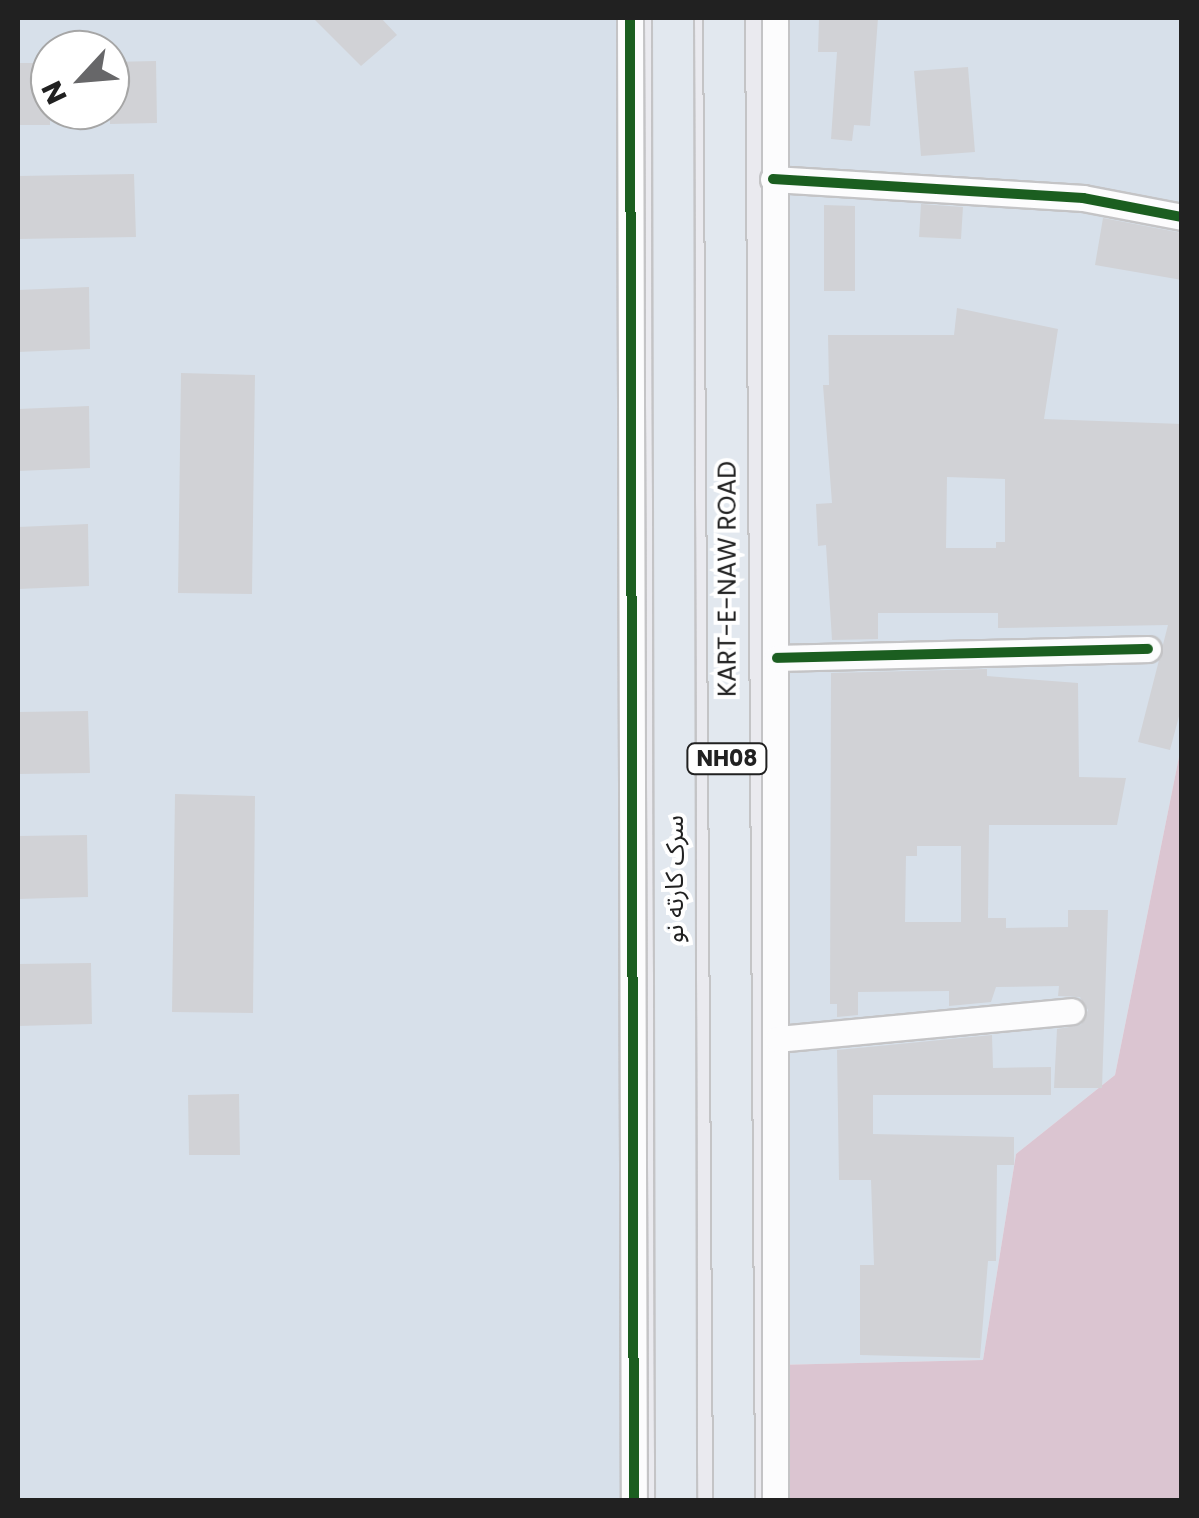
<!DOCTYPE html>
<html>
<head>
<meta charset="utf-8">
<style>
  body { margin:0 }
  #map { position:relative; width:1199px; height:1518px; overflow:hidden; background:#eaeaef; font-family:Poppins,"Noto Sans Arabic",sans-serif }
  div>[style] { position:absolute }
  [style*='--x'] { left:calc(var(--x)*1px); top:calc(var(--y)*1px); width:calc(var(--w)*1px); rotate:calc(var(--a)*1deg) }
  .commercial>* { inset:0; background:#d7e0ea }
  .cemetery>* { inset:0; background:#dbc5d1 }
  .building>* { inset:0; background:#d1d2d6 }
  .roads { filter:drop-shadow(2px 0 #c4c4c6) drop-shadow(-2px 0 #c4c4c6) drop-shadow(0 2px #c4c4c6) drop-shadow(0 -2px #c4c4c6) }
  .minor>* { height:25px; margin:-12.5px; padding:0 12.5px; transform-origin:12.5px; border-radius:12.5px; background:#fcfcfd }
  .trunk>* { height:40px; margin:-20px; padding:0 20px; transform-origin:20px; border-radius:20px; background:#e2e8ef }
  .cycleway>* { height:10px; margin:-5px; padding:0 5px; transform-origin:5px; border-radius:5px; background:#1b5e20 }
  span { translate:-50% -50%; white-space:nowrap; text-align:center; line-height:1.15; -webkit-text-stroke:8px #fff; paint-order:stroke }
  .shield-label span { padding:2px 8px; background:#fff; border:2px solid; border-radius:8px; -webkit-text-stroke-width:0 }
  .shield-label { font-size:22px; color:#212121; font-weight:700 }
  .street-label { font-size:25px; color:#212121 }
  .frame { position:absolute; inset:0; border:20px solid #212121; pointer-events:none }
  .north { position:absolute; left:30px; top:30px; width:100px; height:100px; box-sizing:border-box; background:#fff; border:2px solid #a6a6a6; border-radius:50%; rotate:244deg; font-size:28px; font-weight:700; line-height:40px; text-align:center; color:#212121 }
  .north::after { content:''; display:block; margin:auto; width:35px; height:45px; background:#676769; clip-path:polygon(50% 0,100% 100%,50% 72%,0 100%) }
</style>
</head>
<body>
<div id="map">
  <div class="commercial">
    <div style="clip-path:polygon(evenodd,18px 18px,630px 18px,634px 1500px,18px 1500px,18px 18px,50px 50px,110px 50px,110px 110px,50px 110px,50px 50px)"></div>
    <div style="clip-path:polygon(775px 18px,1181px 18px,1181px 747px,1115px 1075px,1016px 1154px,983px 1360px,775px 1365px)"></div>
  </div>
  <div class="cemetery">
    <div style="clip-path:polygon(1181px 747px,1181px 1500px,775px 1500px,775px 1365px,983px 1360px,1016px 1154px,1115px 1075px)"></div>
  </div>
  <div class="building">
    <div style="clip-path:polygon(313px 18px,381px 18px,397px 35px,361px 66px)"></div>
    <div style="clip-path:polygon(819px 18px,878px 18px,870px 126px,854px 125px,852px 141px,831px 139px,837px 52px,818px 52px)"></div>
    <div style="clip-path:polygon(156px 61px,157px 123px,110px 124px,110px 62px)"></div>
    <div style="clip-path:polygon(18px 63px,50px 63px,50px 125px,18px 125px)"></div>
    <div style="clip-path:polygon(968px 67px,975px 152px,921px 156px,914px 71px)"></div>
    <div style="clip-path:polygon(134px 174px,136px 237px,18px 239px,18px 176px)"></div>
    <div style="clip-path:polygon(921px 204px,963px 207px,961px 239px,919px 237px)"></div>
    <div style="clip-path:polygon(824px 205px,855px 206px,855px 291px,824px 291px)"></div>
    <div style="clip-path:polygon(1103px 218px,1182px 233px,1182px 280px,1095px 265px)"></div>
    <div style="clip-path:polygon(89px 287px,90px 349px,18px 352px,18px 290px)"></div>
    <div style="clip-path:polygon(evenodd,957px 308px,1058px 329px,1044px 419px,1182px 424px,1182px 705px,1170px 750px,1138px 742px,1168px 625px,998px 628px,998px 613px,878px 613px,878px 639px,832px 640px,826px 545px,818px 546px,816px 504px,832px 503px,823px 385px,829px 385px,828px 335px,954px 335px,957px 308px,947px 477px,1005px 479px,1005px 542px,996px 542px,996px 548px,946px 548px,947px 477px)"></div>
    <div style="clip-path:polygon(181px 373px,255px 375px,252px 594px,178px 593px)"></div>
    <div style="clip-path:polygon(89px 406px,90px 468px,18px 471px,18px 409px)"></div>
    <div style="clip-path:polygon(88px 524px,89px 586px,18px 589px,18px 527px)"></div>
    <div style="clip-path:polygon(evenodd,987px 669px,987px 676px,1078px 683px,1079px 777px,1126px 778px,1117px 825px,989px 825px,988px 918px,1006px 918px,1006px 928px,1068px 927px,1068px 910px,1108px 910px,1102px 1088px,1054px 1088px,1057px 1029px,1081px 1025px,1088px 1010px,1080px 997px,1058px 996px,1059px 986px,996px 987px,991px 1002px,949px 1006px,949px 991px,858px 992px,858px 1015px,837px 1017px,837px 1004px,830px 1004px,831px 673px,987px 669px,917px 846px,961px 846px,961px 922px,905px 922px,906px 856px,917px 856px,917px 846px)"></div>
    <div style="clip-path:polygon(88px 711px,90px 773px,18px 774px,18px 712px)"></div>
    <div style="clip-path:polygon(175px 794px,255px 796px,253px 1013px,172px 1012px)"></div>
    <div style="clip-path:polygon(87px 835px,88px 897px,18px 899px,18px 836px)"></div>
    <div style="clip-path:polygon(91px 963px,92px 1024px,18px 1026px,18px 964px)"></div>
    <div style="clip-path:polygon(992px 1035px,993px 1068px,1051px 1067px,1051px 1095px,873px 1095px,873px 1134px,1014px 1137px,1014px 1165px,997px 1165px,996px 1261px,988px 1261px,980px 1358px,860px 1355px,860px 1265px,874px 1265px,871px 1180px,839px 1180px,837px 1050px)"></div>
    <div style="clip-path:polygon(239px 1094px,240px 1155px,189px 1155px,188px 1095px)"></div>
  </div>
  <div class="roads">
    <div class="minor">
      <div style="--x:630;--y:18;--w:1482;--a:89.85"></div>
      <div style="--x:775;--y:18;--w:1482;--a:90"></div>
      <div style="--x:773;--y:179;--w:311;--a:3.5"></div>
      <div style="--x:1083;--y:198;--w:101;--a:10.9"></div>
      <div style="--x:777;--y:658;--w:371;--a:-1.4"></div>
      <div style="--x:778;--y:1039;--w:295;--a:-5.4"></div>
    </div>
    <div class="trunk">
      <div style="--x:673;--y:18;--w:1482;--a:89.88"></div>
      <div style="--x:724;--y:18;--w:1482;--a:89.61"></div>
    </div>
  </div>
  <div class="cycleway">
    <div style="--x:630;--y:18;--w:1482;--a:89.85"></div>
    <div style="--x:773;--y:179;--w:311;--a:3.5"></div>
    <div style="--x:1083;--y:198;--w:101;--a:10.9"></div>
    <div style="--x:777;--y:658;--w:371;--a:-1.4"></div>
  </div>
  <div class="shield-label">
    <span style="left:727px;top:759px">NH08</span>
  </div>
  <div class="street-label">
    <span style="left:728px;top:579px;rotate:-90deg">KART-E-NAW ROAD</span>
    <span style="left:675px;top:879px;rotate:-90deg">سرک کارته نو</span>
  </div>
  <div class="frame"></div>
  <div class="north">N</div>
</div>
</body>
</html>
